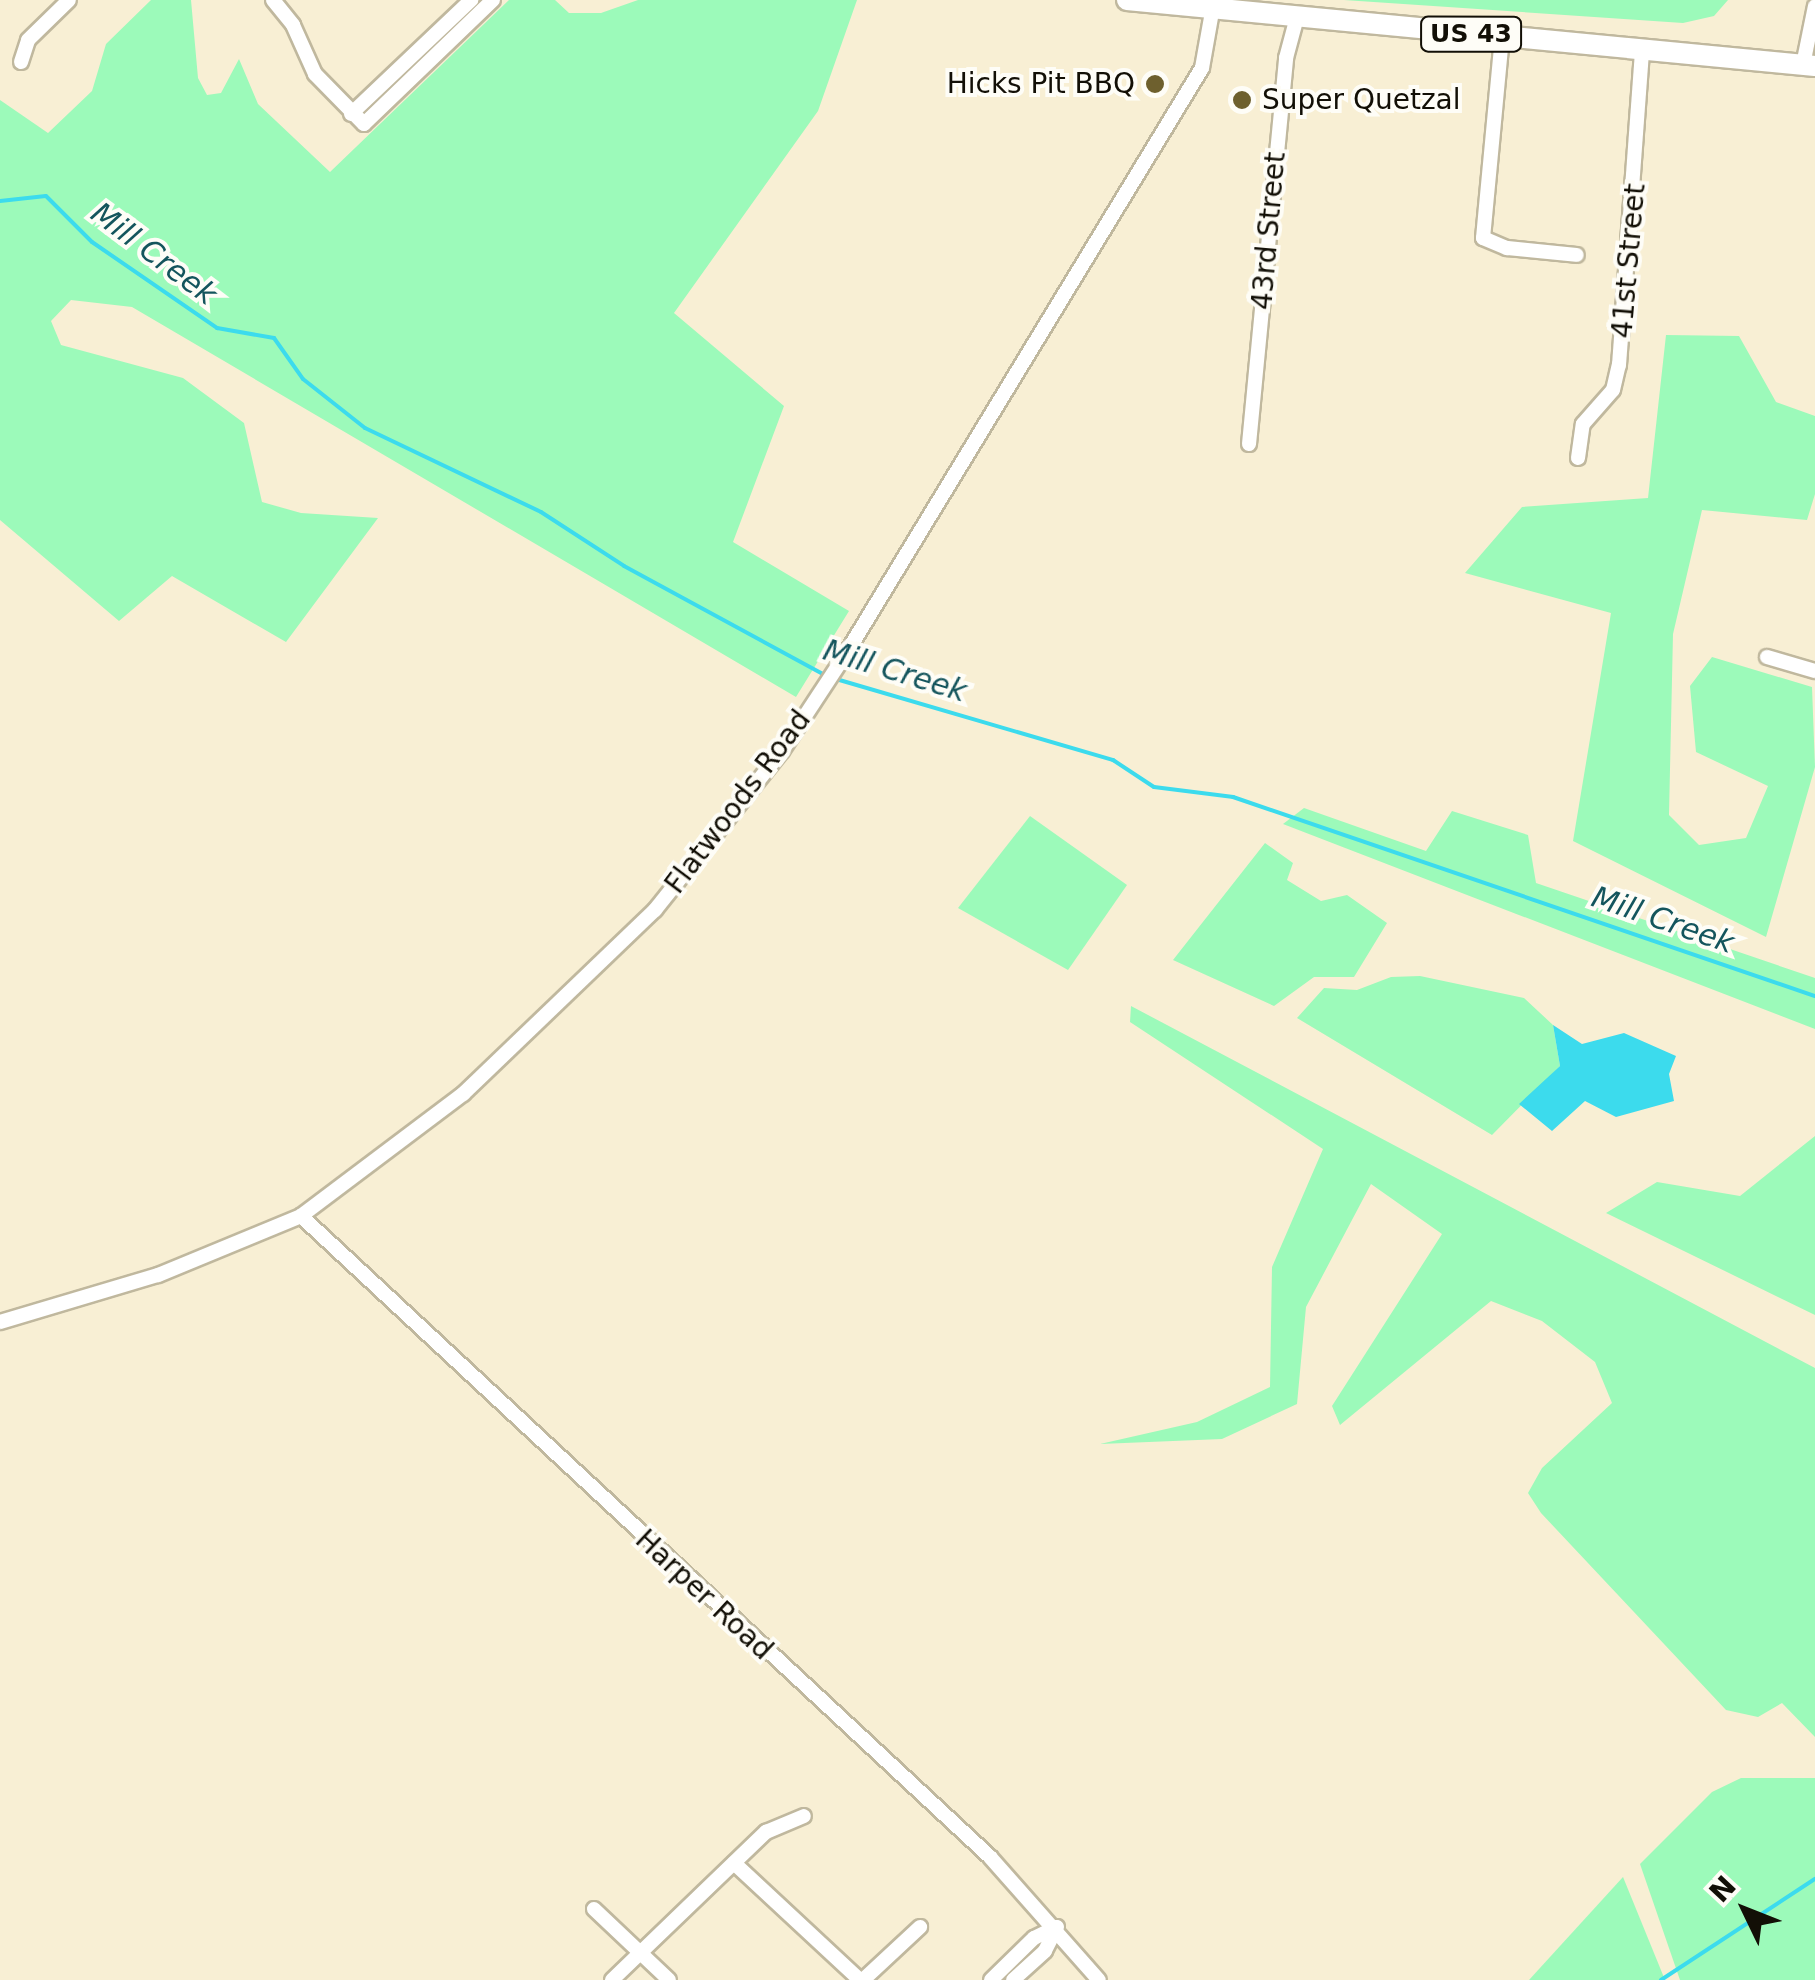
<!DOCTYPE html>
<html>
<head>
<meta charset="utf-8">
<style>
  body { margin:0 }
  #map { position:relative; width:1815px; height:1980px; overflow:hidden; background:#f8efd4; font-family:"DejaVu Sans",sans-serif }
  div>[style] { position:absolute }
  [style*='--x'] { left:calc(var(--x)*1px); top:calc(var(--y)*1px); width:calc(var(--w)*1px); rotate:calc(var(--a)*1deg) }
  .green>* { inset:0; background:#9cfaba }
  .water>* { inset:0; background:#3cdbed }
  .stream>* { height:4px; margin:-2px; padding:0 2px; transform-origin:2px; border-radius:2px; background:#3cdbed }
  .roads { filter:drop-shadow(2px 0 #c0b89e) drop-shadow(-2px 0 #c0b89e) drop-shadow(0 2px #c0b89e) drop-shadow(0 -2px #c0b89e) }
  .minor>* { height:14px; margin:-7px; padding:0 7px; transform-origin:7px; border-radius:7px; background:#fff }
  .highway>* { height:20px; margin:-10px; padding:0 10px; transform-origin:10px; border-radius:10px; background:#fff }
  .dots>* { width:28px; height:28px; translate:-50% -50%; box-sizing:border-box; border:5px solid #fefdf7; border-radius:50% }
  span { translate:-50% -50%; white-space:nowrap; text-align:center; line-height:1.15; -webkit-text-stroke:8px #fefdf7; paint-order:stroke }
  .shield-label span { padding:2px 8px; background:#fefdf7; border:2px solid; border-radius:8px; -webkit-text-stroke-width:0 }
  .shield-label { font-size:25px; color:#120f06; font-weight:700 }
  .poi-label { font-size:28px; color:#120f06 }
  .right { translate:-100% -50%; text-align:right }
  .left { translate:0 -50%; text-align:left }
  .street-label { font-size:28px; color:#120f06 }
  .water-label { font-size:30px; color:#14555d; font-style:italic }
  .north { position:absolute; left:1695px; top:1860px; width:100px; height:100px; -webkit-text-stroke:8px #fefdf7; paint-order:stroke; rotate:313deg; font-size:28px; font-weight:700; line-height:40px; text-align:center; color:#120f06 }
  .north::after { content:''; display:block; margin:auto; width:35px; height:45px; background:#120f06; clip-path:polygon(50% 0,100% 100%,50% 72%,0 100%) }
</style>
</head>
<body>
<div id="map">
  <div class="green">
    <div style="clip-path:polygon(151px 0,191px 0,198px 78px,207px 95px,221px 93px,239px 59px,258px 104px,330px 172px,509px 0,555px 0,569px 13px,601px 13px,638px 0,857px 0,818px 111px,674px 313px,784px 406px,733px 542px,849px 611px,796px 697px,132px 307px,71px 300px,51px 321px,61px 345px,183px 378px,244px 423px,262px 502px,301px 513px,378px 518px,286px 642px,172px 576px,119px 621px,0 520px,0 100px,48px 133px,92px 91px,106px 44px)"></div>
    <div style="clip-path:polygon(1344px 0,1728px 0,1714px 16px,1683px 23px)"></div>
    <div style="clip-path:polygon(1666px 335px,1739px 336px,1776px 402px,1815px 416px,1815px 494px,1807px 520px,1702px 510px,1673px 634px,1669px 815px,1699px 845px,1746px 838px,1768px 786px,1696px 752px,1690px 686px,1712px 657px,1812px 687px,1815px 767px,1766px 937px,1573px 841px,1611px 613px,1465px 573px,1522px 507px,1648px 498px)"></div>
    <div style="clip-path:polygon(1304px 808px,1426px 851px,1452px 811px,1528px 835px,1536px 883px,1815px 978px,1815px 1029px,1283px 824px)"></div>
    <div style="clip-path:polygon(1030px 816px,1127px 885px,1068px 970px,958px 908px)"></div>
    <div style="clip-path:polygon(1265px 843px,1293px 863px,1287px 880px,1321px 901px,1347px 895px,1387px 923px,1354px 977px,1314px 977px,1274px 1006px,1173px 960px)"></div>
    <div style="clip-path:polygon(1420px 976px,1524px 998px,1553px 1025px,1560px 1066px,1492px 1135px,1297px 1018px,1324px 988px,1357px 990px,1391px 977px)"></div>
    <div style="clip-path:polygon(1131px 1006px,1815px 1368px,1815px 1737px,1782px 1703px,1758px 1717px,1726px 1710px,1541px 1513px,1528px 1493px,1542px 1468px,1612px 1403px,1595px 1362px,1542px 1321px,1491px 1301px,1340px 1425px,1332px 1406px,1442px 1234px,1371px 1184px,1306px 1307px,1297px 1404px,1222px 1439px,1100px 1444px,1197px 1422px,1270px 1387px,1272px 1267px,1323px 1149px,1130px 1022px)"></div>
    <div style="clip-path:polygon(1815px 1136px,1815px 1315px,1606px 1213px,1657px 1182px,1740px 1196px)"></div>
    <div style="clip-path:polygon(1741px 1778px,1815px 1778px,1815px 1980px,1680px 1980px,1640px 1864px,1712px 1792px)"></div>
    <div style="clip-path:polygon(1623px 1877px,1665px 1980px,1529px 1980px)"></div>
  </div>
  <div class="water">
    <div style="clip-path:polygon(1553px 1025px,1582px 1044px,1624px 1033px,1676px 1056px,1669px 1074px,1674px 1101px,1616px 1117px,1585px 1101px,1552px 1131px,1519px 1104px,1560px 1066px)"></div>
  </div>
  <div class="stream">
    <div style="--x:0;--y:201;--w:46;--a:-6.2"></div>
    <div style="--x:46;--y:196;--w:65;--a:45"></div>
    <div style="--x:92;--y:242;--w:152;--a:34.5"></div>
    <div style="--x:217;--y:328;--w:58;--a:10"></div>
    <div style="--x:274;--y:338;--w:50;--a:54.7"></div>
    <div style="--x:303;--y:379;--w:79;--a:38.3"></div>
    <div style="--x:365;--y:428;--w:195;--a:25.5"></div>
    <div style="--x:541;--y:512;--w:99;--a:33"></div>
    <div style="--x:624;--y:566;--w:231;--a:28.5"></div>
    <div style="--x:836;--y:679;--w:289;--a:16.3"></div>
    <div style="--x:1113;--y:760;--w:49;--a:33.4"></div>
    <div style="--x:1154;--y:787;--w:80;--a:7.2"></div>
    <div style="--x:1233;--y:797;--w:615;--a:18.88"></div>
    <div style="--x:1661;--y:1980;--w:184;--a:-33.3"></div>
  </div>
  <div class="roads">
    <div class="minor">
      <div style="--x:273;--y:0;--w:32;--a:51"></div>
      <div style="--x:293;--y:25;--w:54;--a:65.8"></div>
      <div style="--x:315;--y:74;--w:70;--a:45.6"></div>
      <div style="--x:364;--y:124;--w:179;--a:-43.9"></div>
      <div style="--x:1502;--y:37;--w:202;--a:95.4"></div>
      <div style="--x:1483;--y:238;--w:26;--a:23"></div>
      <div style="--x:1507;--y:248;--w:70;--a:5.7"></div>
      <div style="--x:21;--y:62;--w:23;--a:-72"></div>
      <div style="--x:28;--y:40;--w:57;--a:-44.3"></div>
      <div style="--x:1803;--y:65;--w:60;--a:-78.5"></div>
      <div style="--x:351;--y:114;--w:166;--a:-43.5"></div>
      <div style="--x:1249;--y:444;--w:388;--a:-84.5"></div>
      <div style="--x:1286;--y:58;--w:39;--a:-75"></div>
      <div style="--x:1578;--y:458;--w:34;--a:-82"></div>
      <div style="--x:1583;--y:424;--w:45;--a:-48.6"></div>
      <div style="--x:1613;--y:390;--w:26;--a:-77"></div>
      <div style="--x:1619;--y:365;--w:315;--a:-85.8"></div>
      <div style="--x:1767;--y:657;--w:50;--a:16.3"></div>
      <div style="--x:301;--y:1216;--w:941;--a:42.93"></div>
      <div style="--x:990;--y:1857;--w:164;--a:48.5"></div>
      <div style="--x:0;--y:1322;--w:165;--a:-16.6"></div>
      <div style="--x:158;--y:1275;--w:155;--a:-22.4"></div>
      <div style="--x:301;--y:1216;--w:203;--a:-37"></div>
      <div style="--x:463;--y:1094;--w:266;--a:-43.8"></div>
      <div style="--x:655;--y:910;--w:203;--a:-51.4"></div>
      <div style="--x:782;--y:751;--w:118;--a:-56.7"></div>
      <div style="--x:847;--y:652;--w:683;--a:-58.71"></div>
      <div style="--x:1202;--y:68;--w:57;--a:-79.9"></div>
      <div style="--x:734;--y:1863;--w:172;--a:42.9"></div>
      <div style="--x:594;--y:1909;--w:103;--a:43.4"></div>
      <div style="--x:612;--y:1980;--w:214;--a:-43.9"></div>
      <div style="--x:766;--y:1832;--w:41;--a:-22.8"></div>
      <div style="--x:863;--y:1980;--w:78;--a:-42.9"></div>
      <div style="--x:991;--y:1980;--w:60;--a:-44.3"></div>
      <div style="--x:1034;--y:1938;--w:25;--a:-26"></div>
      <div style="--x:1057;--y:1927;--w:27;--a:117"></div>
      <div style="--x:1045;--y:1951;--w:43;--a:137.8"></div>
    </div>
    <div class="highway">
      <div style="--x:1127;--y:0;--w:691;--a:5.48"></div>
    </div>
  </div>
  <div class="dots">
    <div style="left:1155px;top:84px;background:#6e602e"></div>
    <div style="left:1242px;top:100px;background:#6e602e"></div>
  </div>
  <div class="shield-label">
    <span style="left:1471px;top:34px">US 43</span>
  </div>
  <div class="poi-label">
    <span class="right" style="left:1135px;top:84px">Hicks Pit BBQ</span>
    <span class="left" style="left:1262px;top:100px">Super Quetzal</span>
  </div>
  <div class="street-label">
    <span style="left:1269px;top:231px;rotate:-85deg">43rd Street</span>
    <span style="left:1629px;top:261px;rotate:-85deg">41st Street</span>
    <span style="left:738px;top:802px;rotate:-53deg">Flatwoods Road</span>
    <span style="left:704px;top:1595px;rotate:43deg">Harper Road</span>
  </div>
  <div class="water-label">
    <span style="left:154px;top:254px;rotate:37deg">Mill Creek</span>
    <span style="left:895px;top:671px;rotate:17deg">Mill Creek</span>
    <span style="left:1663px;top:920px;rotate:19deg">Mill Creek</span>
  </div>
  <div class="north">N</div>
</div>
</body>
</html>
